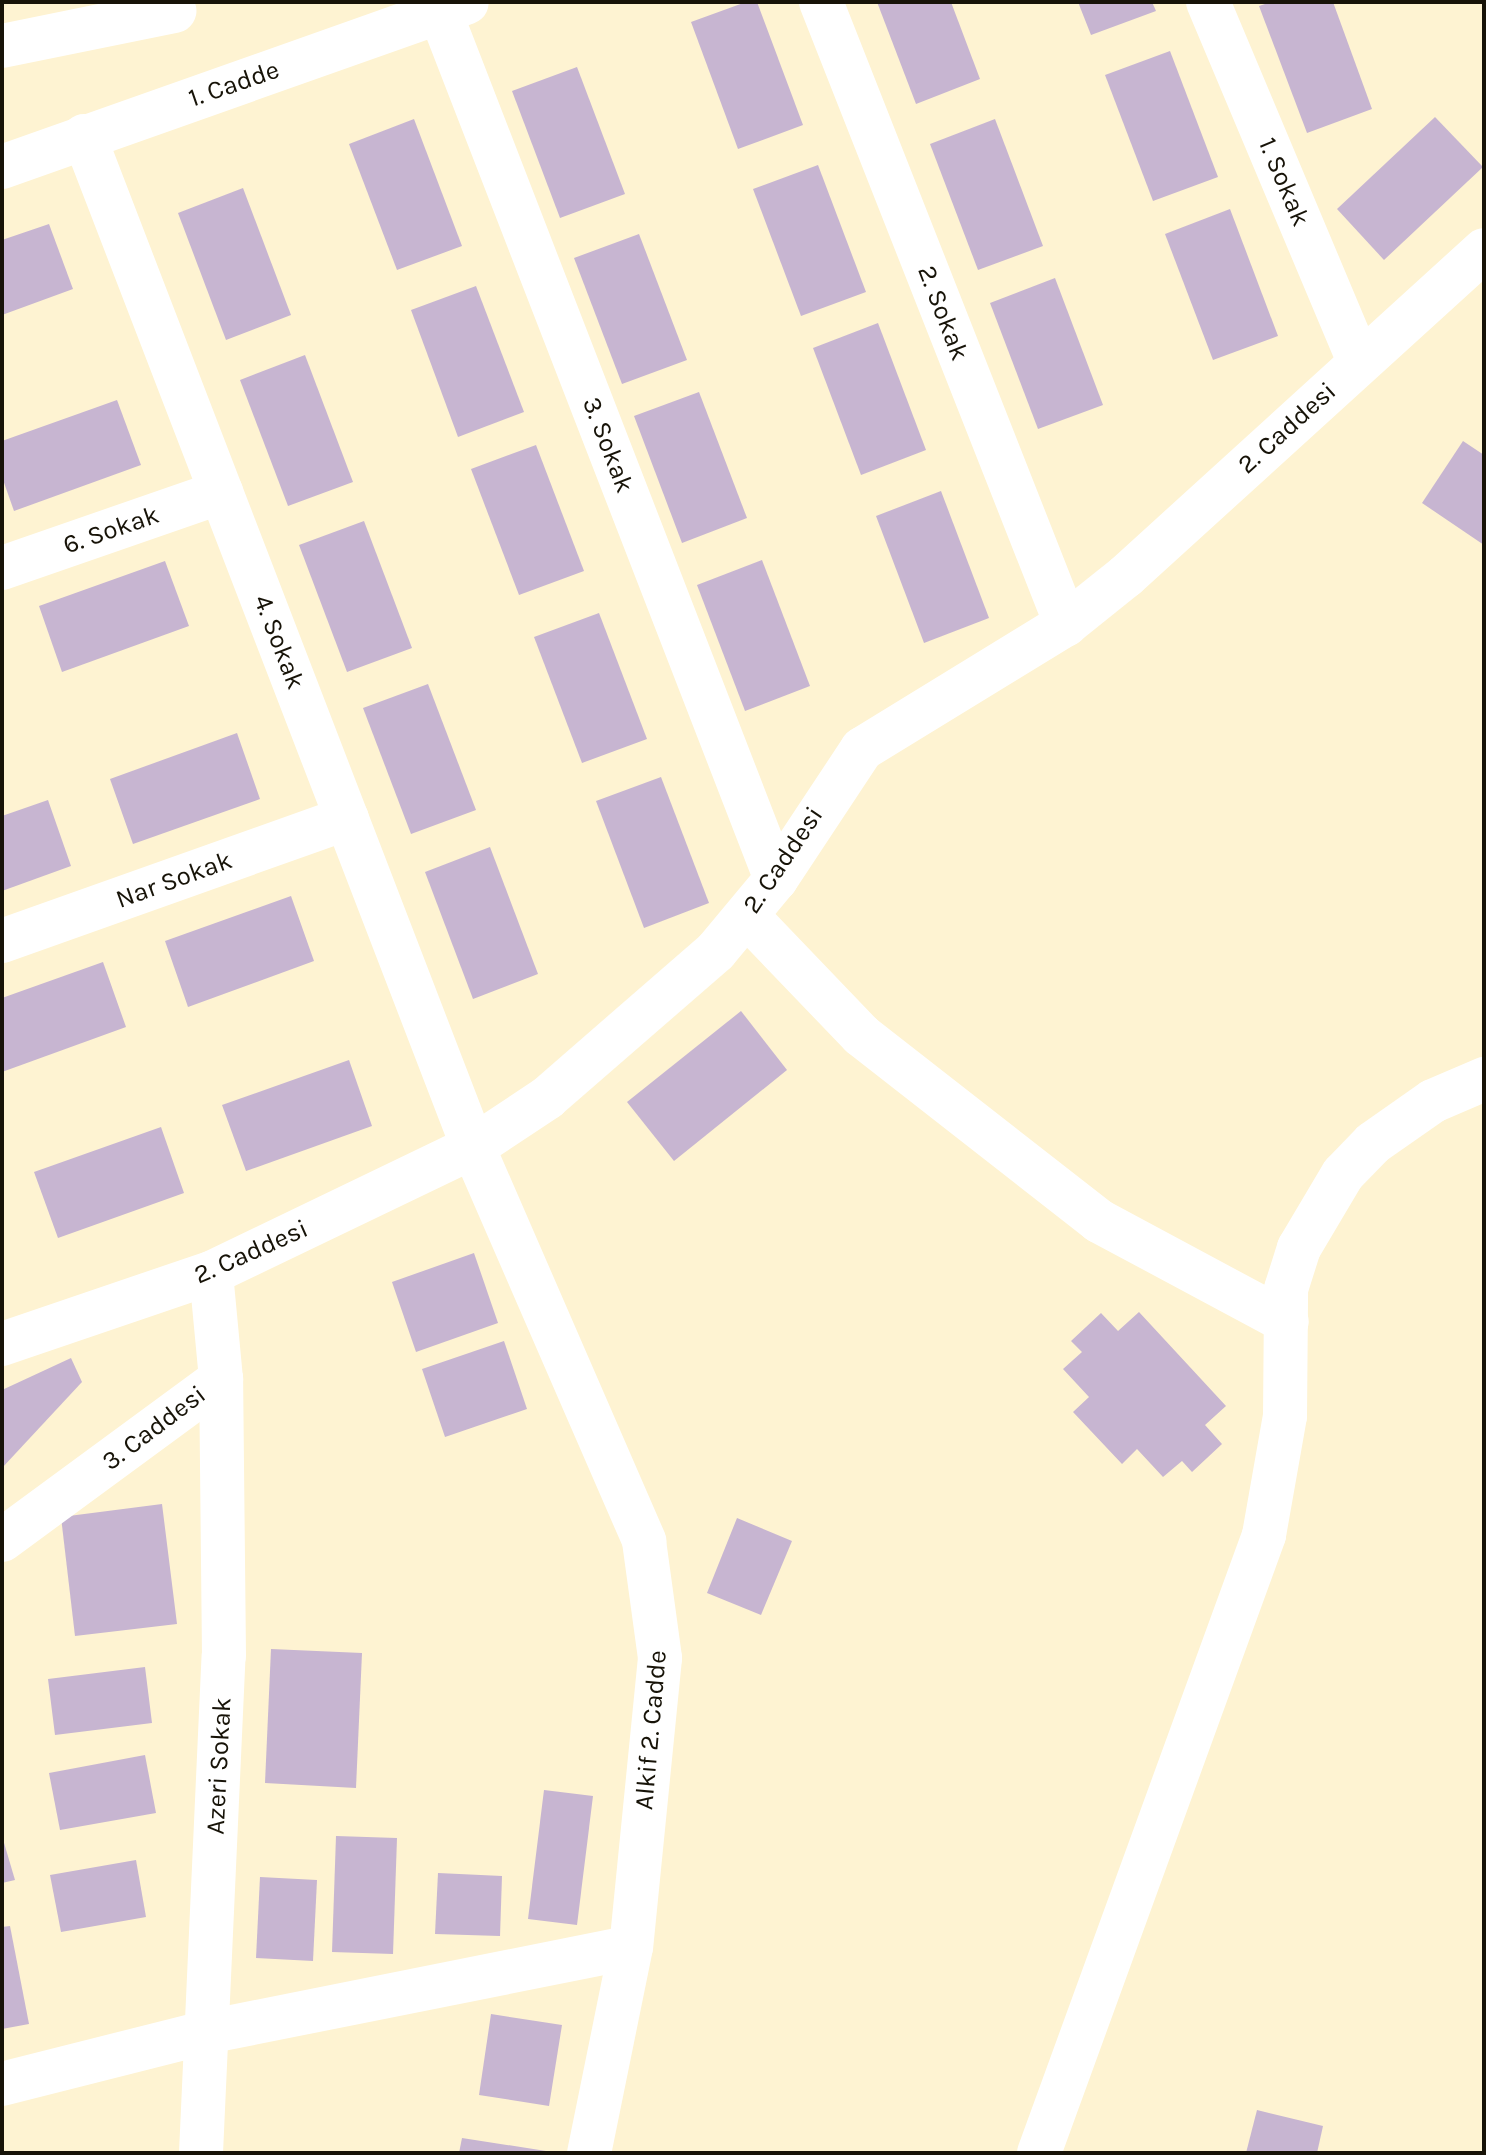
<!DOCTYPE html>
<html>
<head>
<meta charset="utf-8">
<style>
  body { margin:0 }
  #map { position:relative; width:1486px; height:2155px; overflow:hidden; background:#fef3d2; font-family:Karla,sans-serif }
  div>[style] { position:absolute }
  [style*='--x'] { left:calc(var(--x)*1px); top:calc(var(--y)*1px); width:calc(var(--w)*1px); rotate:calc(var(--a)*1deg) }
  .building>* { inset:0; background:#c7b5d1 }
  .minor>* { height:44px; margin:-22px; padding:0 22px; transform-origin:22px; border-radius:22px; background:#fff }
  span { translate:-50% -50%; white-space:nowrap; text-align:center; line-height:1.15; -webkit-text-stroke:8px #fff; paint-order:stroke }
  .street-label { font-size:26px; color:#171308 }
  .frame { position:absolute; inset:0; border:4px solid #171308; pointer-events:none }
</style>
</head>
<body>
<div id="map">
  <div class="building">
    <div style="clip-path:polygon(746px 2px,757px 2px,803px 125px,738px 149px,691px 22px)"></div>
    <div style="clip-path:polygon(877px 2px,951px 2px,980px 79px,916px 104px)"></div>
    <div style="clip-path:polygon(1078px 2px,1152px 2px,1156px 11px,1091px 35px)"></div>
    <div style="clip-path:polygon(1271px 2px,1333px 2px,1372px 109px,1307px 133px,1259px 6px)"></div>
    <div style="clip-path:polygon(1170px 51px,1218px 177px,1153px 201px,1105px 75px)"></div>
    <div style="clip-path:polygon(577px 67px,625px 194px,560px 218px,512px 91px)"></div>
    <div style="clip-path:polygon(1435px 117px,1483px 167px,1384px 260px,1337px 209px)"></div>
    <div style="clip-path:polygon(414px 119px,462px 246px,397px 270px,349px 144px)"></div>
    <div style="clip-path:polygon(995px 119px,1043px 246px,978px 270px,930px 144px)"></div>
    <div style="clip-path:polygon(818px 165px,866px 292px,801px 316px,753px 189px)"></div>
    <div style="clip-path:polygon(243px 188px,291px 315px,226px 340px,178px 213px)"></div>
    <div style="clip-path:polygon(1230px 209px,1278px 336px,1213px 360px,1165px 234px)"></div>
    <div style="clip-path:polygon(49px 224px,73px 289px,2px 315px,2px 240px)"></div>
    <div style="clip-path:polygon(639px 234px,687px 360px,622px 384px,574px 258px)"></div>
    <div style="clip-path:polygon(1055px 278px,1103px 405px,1038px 429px,990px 303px)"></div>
    <div style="clip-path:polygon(476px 286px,524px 412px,458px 437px,411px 310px)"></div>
    <div style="clip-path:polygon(878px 323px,926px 450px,861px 475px,813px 348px)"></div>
    <div style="clip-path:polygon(305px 355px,353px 482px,288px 506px,240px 380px)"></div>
    <div style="clip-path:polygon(699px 392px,747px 518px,682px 543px,634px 416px)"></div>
    <div style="clip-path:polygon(117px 400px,141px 465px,14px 511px,2px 477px,2px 441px)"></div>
    <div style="clip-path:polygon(1463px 441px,1484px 455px,1484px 545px,1422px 503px)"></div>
    <div style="clip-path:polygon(536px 445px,584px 571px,519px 595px,471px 469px)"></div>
    <div style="clip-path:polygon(941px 491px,989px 618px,924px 643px,876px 516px)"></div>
    <div style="clip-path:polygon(364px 521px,412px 648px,347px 672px,299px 545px)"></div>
    <div style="clip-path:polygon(762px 560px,810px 686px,745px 711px,697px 585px)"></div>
    <div style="clip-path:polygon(165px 561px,189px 626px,62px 672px,39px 606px)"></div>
    <div style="clip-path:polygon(599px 613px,647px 739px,582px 763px,534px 637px)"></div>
    <div style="clip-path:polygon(428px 684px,476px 810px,411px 834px,363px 708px)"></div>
    <div style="clip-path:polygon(237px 733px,260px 799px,133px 844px,110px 779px)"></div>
    <div style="clip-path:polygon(661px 777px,709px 903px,644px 928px,596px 801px)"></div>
    <div style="clip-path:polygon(48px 800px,71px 866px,2px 891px,2px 816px)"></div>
    <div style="clip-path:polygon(490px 847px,538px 974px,473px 999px,425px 872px)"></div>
    <div style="clip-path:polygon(291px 896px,314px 961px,188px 1007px,165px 941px)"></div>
    <div style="clip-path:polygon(103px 962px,126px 1027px,2px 1072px,2px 998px)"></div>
    <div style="clip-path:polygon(741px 1011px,787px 1070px,674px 1161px,627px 1102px)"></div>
    <div style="clip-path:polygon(349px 1060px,372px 1126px,246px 1171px,222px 1105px)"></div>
    <div style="clip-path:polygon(161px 1127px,184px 1193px,58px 1238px,34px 1172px)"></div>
    <div style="clip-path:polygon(474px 1253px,498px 1323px,416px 1352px,392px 1282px)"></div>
    <div style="clip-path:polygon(1139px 1312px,1226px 1406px,1205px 1425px,1222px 1444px,1192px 1472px,1182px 1461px,1163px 1477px,1137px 1449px,1122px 1464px,1073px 1412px,1089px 1397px,1063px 1369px,1082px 1352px,1071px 1341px,1101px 1313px,1118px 1331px)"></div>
    <div style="clip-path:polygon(504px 1341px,527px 1409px,445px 1437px,422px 1369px)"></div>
    <div style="clip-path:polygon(71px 1358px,82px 1382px,2px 1468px,2px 1390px)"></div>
    <div style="clip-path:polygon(162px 1504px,177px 1624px,75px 1636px,61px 1517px)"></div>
    <div style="clip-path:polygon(737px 1518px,792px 1541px,761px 1615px,707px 1593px)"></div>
    <div style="clip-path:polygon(271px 1649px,362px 1653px,356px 1788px,265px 1783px)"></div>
    <div style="clip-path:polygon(145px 1667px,152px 1723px,55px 1735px,48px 1679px)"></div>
    <div style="clip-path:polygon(145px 1755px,156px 1813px,60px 1830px,49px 1773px)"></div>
    <div style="clip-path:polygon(544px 1790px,593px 1796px,577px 1925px,528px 1919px)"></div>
    <div style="clip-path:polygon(2px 1836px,15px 1880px,2px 1883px)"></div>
    <div style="clip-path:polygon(336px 1836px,397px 1838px,393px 1954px,332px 1952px)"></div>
    <div style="clip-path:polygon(136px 1860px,146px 1917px,61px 1932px,50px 1875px)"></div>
    <div style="clip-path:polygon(438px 1873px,502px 1876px,500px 1936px,435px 1934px)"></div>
    <div style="clip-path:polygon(260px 1877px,317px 1880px,313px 1961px,256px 1958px)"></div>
    <div style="clip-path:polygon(10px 1926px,29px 2024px,2px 2029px,2px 1927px)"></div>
    <div style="clip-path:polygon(491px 2014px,562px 2025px,549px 2106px,479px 2095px)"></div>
    <div style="clip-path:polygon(1257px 2110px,1323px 2126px,1317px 2153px,1246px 2153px)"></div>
    <div style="clip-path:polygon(462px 2138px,546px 2151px,546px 2153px,459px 2153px)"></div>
  </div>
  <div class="minor">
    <div style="--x:821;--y:2;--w:669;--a:68.5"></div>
    <div style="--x:1208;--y:2;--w:390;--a:67.2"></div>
    <div style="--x:440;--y:12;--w:930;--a:68.82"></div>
    <div style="--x:2;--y:46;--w:176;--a:-11.5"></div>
    <div style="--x:84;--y:136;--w:1083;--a:68.95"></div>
    <div style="--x:473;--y:1147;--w:430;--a:66.5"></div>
    <div style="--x:644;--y:1541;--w:118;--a:82.2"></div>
    <div style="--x:660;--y:1658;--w:290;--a:95.7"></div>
    <div style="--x:631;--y:1947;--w:210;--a:101.5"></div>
    <div style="--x:2;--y:167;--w:493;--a:-19.5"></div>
    <div style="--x:2;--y:568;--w:232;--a:-19.1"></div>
    <div style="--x:747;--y:916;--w:165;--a:46.2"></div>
    <div style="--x:861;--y:1035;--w:302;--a:38"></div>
    <div style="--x:1099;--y:1221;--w:213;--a:28.2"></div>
    <div style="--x:2;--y:941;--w:366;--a:-19.6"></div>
    <div style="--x:2;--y:1344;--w:221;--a:-18.8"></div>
    <div style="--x:211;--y:1273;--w:291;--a:-25.7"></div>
    <div style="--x:473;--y:1147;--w:89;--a:-33.5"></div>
    <div style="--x:547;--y:1098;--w:224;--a:-41"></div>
    <div style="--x:716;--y:951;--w:94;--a:-50.2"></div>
    <div style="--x:776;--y:879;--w:156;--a:-56.5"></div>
    <div style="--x:862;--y:749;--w:239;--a:-31.5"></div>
    <div style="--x:1066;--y:624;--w:77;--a:-38.7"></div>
    <div style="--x:1126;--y:576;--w:484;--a:-42.3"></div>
    <div style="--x:2;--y:1540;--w:272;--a:-36.3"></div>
    <div style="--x:221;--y:1379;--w:106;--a:-95.4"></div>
    <div style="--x:2;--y:2084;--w:211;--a:-14.2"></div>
    <div style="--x:207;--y:2032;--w:432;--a:-11.3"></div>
    <div style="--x:201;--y:2153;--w:498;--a:-87.4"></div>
    <div style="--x:224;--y:1656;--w:277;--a:-90.6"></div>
    <div style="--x:1039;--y:2153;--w:658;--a:-69.99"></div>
    <div style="--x:1264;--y:1535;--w:121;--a:-80"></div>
    <div style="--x:1285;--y:1416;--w:127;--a:-89.5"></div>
    <div style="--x:1286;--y:1289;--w:43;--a:-72.4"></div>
    <div style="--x:1299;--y:1248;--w:86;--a:-59.3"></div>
    <div style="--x:1343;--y:1174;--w:43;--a:-45.9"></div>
    <div style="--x:1373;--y:1143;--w:73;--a:-35"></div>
    <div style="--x:1433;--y:1101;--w:56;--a:-23.3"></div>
  </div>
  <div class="street-label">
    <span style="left:234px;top:84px;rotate:-19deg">1. Cadde</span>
    <span style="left:1284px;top:182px;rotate:67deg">1. Sokak</span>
    <span style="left:943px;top:313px;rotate:69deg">2. Sokak</span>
    <span style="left:1287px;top:428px;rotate:-42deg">2. Caddesi</span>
    <span style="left:608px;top:445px;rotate:69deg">3. Sokak</span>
    <span style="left:111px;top:530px;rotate:-19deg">6. Sokak</span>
    <span style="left:279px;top:642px;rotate:69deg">4. Sokak</span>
    <span style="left:783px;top:860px;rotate:-56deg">2. Caddesi</span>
    <span style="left:174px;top:880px;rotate:-20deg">Nar Sokak</span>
    <span style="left:251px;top:1252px;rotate:-24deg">2. Caddesi</span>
    <span style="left:154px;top:1428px;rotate:-37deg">3. Caddesi</span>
    <span style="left:651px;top:1730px;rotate:-85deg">Alkif 2. Cadde</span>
    <span style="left:219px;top:1766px;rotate:-87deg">Azeri Sokak</span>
  </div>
  <div class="frame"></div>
</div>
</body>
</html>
